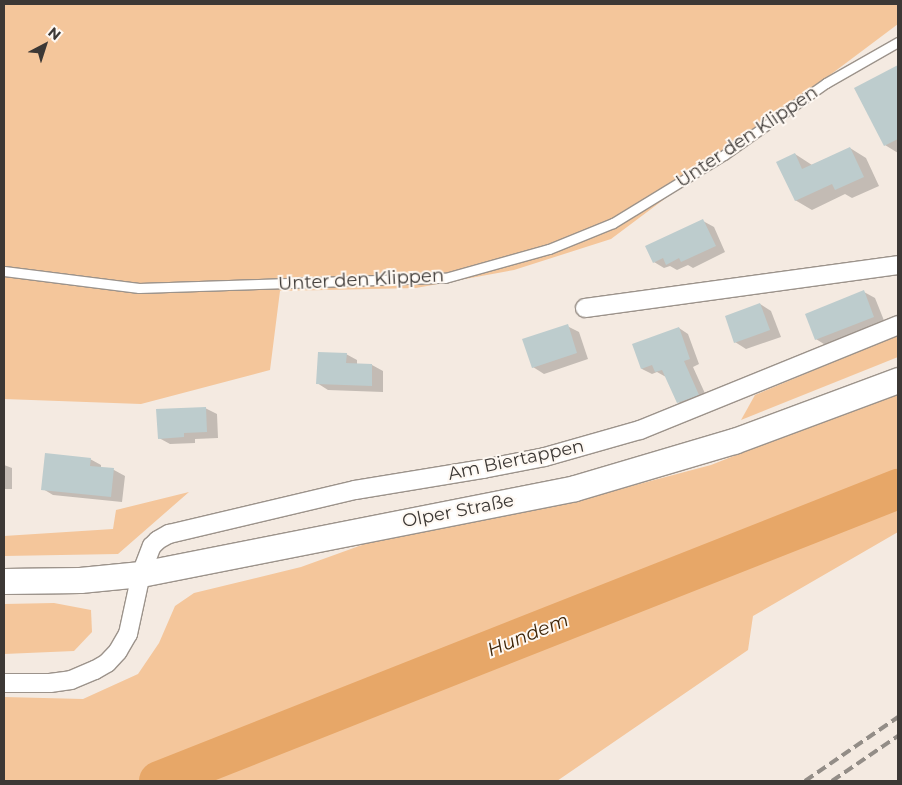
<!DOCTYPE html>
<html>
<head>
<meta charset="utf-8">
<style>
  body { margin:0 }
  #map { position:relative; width:902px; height:785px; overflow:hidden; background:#f4eae1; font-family:Montserrat,sans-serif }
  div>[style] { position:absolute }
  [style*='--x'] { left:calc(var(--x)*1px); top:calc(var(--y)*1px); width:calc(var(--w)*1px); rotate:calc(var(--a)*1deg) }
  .green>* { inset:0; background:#f4c69b }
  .shadow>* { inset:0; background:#0003 }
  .river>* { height:40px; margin:-20px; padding:0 20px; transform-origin:20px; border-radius:20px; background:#e7a768 }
  .building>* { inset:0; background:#bdcccd }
  .roads { filter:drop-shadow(1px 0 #9c938b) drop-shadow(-1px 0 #9c938b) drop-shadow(0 1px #9c938b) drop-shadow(0 -1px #9c938b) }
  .lane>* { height:9px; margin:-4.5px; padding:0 4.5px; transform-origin:4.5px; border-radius:4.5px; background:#fff }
  .street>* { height:18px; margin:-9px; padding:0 9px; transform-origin:9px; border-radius:9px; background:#fff }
  .secondary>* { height:25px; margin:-12.5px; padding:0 12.5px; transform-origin:12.5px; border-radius:12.5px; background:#fff }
  .rail>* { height:4px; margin-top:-2px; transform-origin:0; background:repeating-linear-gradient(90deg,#938d87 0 10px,transparent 0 15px) }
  span { translate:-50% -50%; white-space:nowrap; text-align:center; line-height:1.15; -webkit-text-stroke:4px #fef8f2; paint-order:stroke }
  .street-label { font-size:18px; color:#3c3835 }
  .water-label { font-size:19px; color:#3e2508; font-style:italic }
  .frame { position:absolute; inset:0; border:5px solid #3c3835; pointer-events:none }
  .north { position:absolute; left:20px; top:20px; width:50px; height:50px; -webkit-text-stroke:4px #fef8f2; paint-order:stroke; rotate:40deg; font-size:14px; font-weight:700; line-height:20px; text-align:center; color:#3c3835 }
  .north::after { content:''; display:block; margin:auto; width:18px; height:22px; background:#3c3835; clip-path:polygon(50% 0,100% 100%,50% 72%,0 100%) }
</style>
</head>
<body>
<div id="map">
  <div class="green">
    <div style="clip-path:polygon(4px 4px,898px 4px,898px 24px,611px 239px,514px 270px,416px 288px,280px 291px,270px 370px,141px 404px,4px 399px)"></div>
    <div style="clip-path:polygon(898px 335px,898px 357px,741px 420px,755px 395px)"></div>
    <div style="clip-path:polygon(898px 391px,898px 532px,753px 616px,748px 650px,557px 781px,4px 781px,4px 697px,83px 699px,138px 674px,159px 643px,175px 606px,194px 593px,301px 567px,373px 541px,571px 502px,711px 465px)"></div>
    <div style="clip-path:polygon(189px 492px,118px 554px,4px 556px,4px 536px,113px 529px,116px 510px)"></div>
    <div style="clip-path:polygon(54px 603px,91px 610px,92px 632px,74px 651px,4px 654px,4px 604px)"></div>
  </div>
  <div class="shadow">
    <div style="clip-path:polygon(895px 68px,898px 70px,898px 153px,885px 145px,855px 89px)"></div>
    <div style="clip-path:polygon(850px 148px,866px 158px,879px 186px,852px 198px,845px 194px,812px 210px,795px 200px,795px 154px,812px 165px)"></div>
    <div style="clip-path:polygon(703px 221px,714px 227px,725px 252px,693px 268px,688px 265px,677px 270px,670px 266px,664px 268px,654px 262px)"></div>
    <div style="clip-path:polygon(864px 292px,875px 298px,885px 323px,827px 346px,816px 339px)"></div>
    <div style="clip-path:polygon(760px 304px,771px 311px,781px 337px,746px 349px,735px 342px)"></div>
    <div style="clip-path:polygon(567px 326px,579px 332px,588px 359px,544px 374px,533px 367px)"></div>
    <div style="clip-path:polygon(679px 328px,688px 334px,699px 364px,693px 367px,708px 400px,688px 408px,678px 402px,666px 377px,657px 372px,652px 374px,642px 369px,634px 345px)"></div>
    <div style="clip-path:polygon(346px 354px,357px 360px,357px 364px,372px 365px,383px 371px,383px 392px,328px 390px,317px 383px)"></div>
    <div style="clip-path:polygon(205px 408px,217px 414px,218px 438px,195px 439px,195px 443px,170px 444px,159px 438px)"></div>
    <div style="clip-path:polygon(90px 459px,101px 465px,101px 468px,114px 470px,125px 476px,122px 502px,53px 495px,43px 489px)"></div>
    <div style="clip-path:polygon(4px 465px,12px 468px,12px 489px,4px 489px)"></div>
  </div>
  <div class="river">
    <div style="--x:159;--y:781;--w:795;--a:-21.56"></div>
  </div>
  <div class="building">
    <div style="clip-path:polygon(898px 65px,898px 139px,884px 146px,854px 88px)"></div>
    <div style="clip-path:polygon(850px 147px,864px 177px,835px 190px,832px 184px,795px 201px,776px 162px,795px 153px,802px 169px)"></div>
    <div style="clip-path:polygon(703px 219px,716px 246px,681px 262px,679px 258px,666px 265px,663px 258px,653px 263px,645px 246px)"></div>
    <div style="clip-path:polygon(864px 290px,874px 317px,815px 340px,805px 314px)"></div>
    <div style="clip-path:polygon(760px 303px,770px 330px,734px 343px,725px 316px)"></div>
    <div style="clip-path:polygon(568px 324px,577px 353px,532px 368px,522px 339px)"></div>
    <div style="clip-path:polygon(679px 327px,690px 359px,684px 361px,699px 395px,677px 403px,662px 370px,655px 372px,652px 365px,641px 369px,632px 344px)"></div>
    <div style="clip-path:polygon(318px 352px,347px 353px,346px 363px,372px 364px,372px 386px,316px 384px)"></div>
    <div style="clip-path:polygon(206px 407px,207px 432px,184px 433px,184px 437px,158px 439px,156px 409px)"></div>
    <div style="clip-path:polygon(45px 453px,91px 458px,90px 466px,114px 468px,111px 497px,41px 490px)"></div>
  </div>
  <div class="roads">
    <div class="lane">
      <div style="--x:4;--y:271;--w:136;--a:7.2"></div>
      <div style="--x:139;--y:288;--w:306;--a:-1.9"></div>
      <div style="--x:445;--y:278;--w:108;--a:-15.6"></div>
      <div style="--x:549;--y:249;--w:69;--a:-22.1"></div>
      <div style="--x:613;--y:223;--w:130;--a:-31.5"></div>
      <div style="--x:724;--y:155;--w:125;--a:-35.2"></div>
      <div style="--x:826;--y:83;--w:83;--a:-29.7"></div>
    </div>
    <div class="street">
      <div style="--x:585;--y:308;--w:316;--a:-7.8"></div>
      <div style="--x:4;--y:683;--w:46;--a:0"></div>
      <div style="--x:50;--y:683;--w:21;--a:-8"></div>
      <div style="--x:71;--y:680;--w:26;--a:-23"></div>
      <div style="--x:95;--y:670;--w:14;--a:-30"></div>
      <div style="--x:107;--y:663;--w:16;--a:-47"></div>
      <div style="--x:118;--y:651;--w:20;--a:-60"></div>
      <div style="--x:128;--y:634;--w:61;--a:-77.8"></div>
      <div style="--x:141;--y:574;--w:30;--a:-69"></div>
      <div style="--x:152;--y:546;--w:8;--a:-45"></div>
      <div style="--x:158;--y:540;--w:13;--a:-29"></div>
      <div style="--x:169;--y:534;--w:191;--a:-13.3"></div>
      <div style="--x:355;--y:490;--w:130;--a:-9.3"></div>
      <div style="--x:483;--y:469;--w:63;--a:-11"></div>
      <div style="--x:545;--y:457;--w:99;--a:-15.9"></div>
      <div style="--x:640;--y:430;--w:279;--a:-22.1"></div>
    </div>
    <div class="secondary">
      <div style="--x:4;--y:581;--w:76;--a:-0.8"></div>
      <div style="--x:80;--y:580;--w:61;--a:-5.6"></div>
      <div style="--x:141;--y:574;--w:442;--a:-11.2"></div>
      <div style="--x:575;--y:488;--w:166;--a:-16.5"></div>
      <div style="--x:734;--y:441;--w:175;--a:-20.4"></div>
    </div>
  </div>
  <div class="rail">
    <div style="--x:805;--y:781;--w:113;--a:-34.5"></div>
    <div style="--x:832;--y:781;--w:80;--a:-34.3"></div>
  </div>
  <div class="street-label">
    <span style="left:747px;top:137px;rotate:-34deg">Unter den Klippen</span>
    <span style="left:361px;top:280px;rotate:-3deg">Unter den Klippen</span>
    <span style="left:516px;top:460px;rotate:-12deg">Am Biertappen</span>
    <span style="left:458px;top:511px;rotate:-11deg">Olper Straße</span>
  </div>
  <div class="water-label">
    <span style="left:528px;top:635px;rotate:-22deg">Hundem</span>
  </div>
  <div class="frame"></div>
  <div class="north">N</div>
</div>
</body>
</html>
